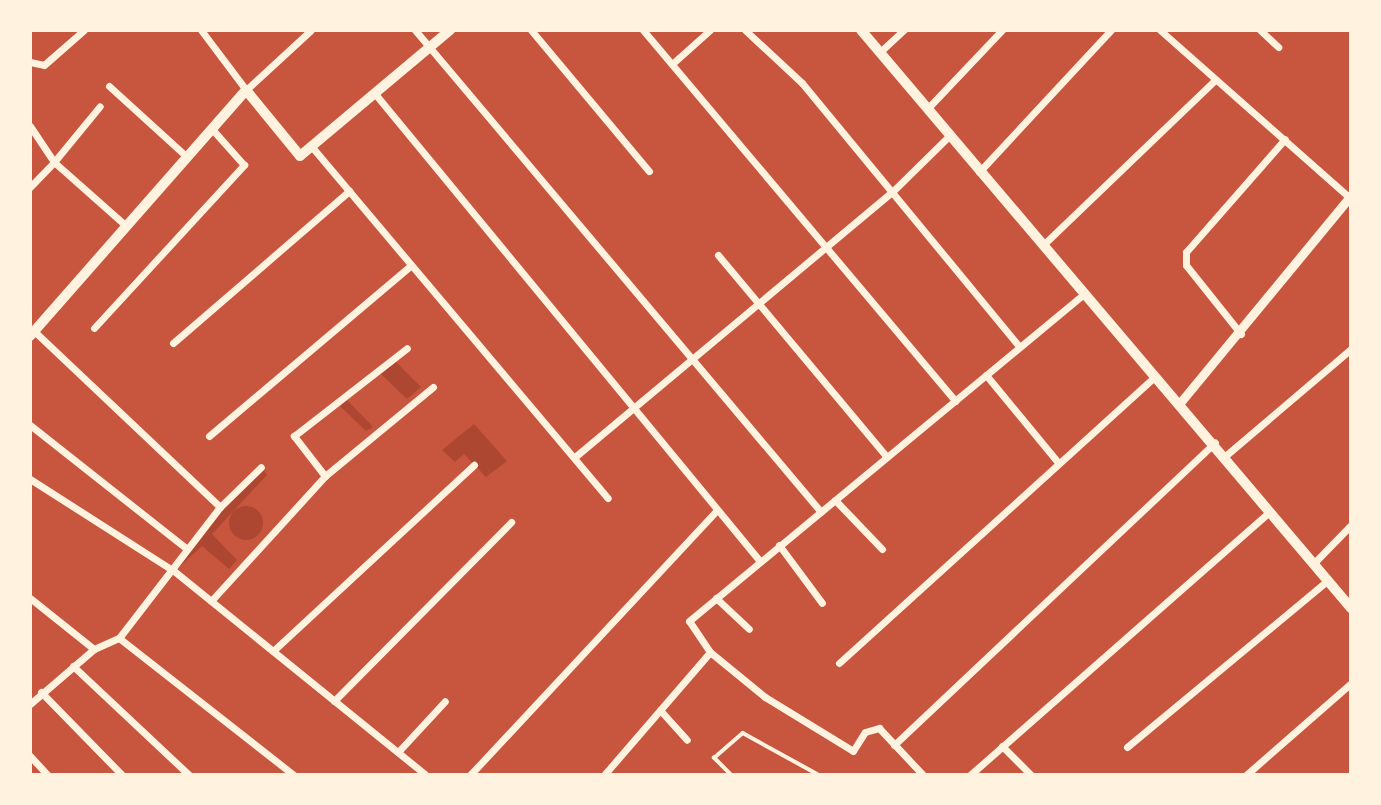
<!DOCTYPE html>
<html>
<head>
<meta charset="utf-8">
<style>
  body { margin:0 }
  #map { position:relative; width:1381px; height:805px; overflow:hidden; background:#c8553d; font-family:"Asap Condensed",sans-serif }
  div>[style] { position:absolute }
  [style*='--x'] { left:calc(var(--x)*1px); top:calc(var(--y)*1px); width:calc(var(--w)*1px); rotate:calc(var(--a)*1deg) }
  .green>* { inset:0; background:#ae4732 }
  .round { border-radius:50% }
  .service>* { height:3.5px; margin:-1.75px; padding:0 1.75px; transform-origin:1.75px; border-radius:1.75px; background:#fff3e0 }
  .minor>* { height:7px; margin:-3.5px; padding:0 3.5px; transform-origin:3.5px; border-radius:3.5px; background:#fff3e0 }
  .tertiary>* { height:9px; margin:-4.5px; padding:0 4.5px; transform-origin:4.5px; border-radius:4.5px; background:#fff3e0 }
  .secondary>* { height:10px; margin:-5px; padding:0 5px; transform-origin:5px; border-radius:5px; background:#fff3e0 }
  span { translate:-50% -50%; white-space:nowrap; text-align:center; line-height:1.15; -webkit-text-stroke:7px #fff3e0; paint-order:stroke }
  .frame { position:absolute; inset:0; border:32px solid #fff3e0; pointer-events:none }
</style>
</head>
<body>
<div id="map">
  <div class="green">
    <div style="clip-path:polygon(396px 362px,421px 387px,407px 399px,381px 374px)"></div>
    <div style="clip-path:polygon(347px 400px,373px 427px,366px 431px,340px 406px)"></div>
    <div style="clip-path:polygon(474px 424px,507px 461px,486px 477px,464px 454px,455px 462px,442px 450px)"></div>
    <div style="clip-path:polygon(263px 469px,267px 475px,212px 534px,237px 560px,229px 569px,202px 546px,177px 569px,216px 515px)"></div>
    <div class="round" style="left:229px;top:506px;width:34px;height:34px"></div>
  </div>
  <div class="service">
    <div style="--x:731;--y:775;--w:24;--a:-135"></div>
    <div style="--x:714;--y:758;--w:38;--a:-41"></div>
    <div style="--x:743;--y:733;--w:87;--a:28.9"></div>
  </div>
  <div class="minor">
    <div style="--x:201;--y:30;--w:75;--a:53.1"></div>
    <div style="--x:246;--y:90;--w:88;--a:-42.7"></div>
    <div style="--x:415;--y:30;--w:630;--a:49.89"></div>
    <div style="--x:531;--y:30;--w:184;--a:50.1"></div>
    <div style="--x:643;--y:30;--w:485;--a:49.9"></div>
    <div style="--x:745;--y:30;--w:78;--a:42.9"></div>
    <div style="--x:802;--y:83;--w:342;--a:50.5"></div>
    <div style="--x:1160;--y:30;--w:255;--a:41.5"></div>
    <div style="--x:1260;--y:30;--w:25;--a:43"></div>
    <div style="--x:880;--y:52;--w:33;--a:-43"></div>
    <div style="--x:30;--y:62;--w:14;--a:12"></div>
    <div style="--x:44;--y:65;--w:53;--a:-41.2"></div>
    <div style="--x:672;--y:64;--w:51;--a:-41.8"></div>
    <div style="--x:109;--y:86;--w:104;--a:42.3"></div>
    <div style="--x:376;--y:95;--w:602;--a:50.52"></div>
    <div style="--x:928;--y:108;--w:108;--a:-46.5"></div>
    <div style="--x:30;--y:126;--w:43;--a:56.3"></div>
    <div style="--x:54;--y:162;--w:72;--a:-50.6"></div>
    <div style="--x:312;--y:147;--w:459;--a:49.9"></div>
    <div style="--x:979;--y:172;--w:194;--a:-47.1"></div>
    <div style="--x:30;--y:187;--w:35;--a:-46"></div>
    <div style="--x:54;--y:162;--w:96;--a:41.6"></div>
    <div style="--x:1043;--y:245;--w:238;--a:-43.8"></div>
    <div style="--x:718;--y:255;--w:263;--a:50.1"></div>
    <div style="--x:94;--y:328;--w:222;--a:-47.4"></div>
    <div style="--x:244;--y:165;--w:50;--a:-131.7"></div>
    <div style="--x:34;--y:331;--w:256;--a:43.4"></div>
    <div style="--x:1241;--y:334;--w:88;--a:-128.6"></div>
    <div style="--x:1186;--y:265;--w:13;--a:-90"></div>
    <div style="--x:1186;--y:252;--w:150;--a:-48.8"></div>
    <div style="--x:173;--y:343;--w:233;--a:-40.8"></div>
    <div style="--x:986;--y:375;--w:112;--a:50.5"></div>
    <div style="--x:30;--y:425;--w:199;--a:38.3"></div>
    <div style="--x:209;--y:436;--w:263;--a:-40.2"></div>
    <div style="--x:576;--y:456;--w:412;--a:-39.9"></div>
    <div style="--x:892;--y:192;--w:81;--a:-44.5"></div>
    <div style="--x:1224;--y:457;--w:167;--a:-40.4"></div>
    <div style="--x:325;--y:476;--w:140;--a:-39.5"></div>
    <div style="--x:30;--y:479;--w:171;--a:32.6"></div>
    <div style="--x:174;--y:571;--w:324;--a:39"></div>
    <div style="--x:835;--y:500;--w:68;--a:46.2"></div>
    <div style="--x:779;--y:545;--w:72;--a:53.4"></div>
    <div style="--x:1314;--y:563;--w:53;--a:-45.8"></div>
    <div style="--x:30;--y:598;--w:82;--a:38.6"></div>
    <div style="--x:716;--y:598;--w:45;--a:43.2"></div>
    <div style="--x:211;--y:601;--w:169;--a:-47.6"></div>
    <div style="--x:325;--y:476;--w:51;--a:-127.8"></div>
    <div style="--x:294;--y:436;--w:143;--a:-37.9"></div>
    <div style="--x:119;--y:638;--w:222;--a:38.1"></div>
    <div style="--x:273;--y:651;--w:274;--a:-42.8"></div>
    <div style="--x:710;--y:652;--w:71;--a:39.3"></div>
    <div style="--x:765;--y:697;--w:103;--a:31.5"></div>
    <div style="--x:853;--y:751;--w:22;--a:-58"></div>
    <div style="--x:865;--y:732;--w:15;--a:-16"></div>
    <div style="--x:879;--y:728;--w:64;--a:46.9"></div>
    <div style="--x:839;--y:663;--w:427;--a:-42.2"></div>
    <div style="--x:73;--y:666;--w:159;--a:43.2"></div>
    <div style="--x:41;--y:692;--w:116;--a:45.7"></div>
    <div style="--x:334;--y:701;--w:252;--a:-45.3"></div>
    <div style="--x:30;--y:704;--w:84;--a:-40.7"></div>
    <div style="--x:94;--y:649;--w:27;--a:-24"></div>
    <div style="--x:119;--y:638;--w:165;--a:-52.4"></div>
    <div style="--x:220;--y:507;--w:57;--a:-44.3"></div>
    <div style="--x:660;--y:710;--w:40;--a:48"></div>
    <div style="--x:894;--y:745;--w:441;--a:-43.3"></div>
    <div style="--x:1002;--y:746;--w:41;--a:45"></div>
    <div style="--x:1127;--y:747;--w:261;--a:-39.7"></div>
    <div style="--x:398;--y:752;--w:69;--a:-47.3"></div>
    <div style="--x:30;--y:756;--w:26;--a:47"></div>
    <div style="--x:470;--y:775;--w:359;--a:-47"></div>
    <div style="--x:604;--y:775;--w:162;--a:-49.2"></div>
    <div style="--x:710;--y:652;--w:37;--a:-124"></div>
    <div style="--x:689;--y:621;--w:514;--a:-39.63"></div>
    <div style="--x:970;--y:775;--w:400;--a:-41.3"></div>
    <div style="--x:1246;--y:775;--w:140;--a:-41.2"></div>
  </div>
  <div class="tertiary">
    <div style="--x:1179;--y:404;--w:271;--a:-50.5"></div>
  </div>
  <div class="secondary">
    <div style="--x:861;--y:30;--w:758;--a:49.71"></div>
    <div style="--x:30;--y:336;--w:327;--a:-48.7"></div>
    <div style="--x:246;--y:90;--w:85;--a:50.7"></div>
    <div style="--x:300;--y:156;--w:196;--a:-40"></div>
  </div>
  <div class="frame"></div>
</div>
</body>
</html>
